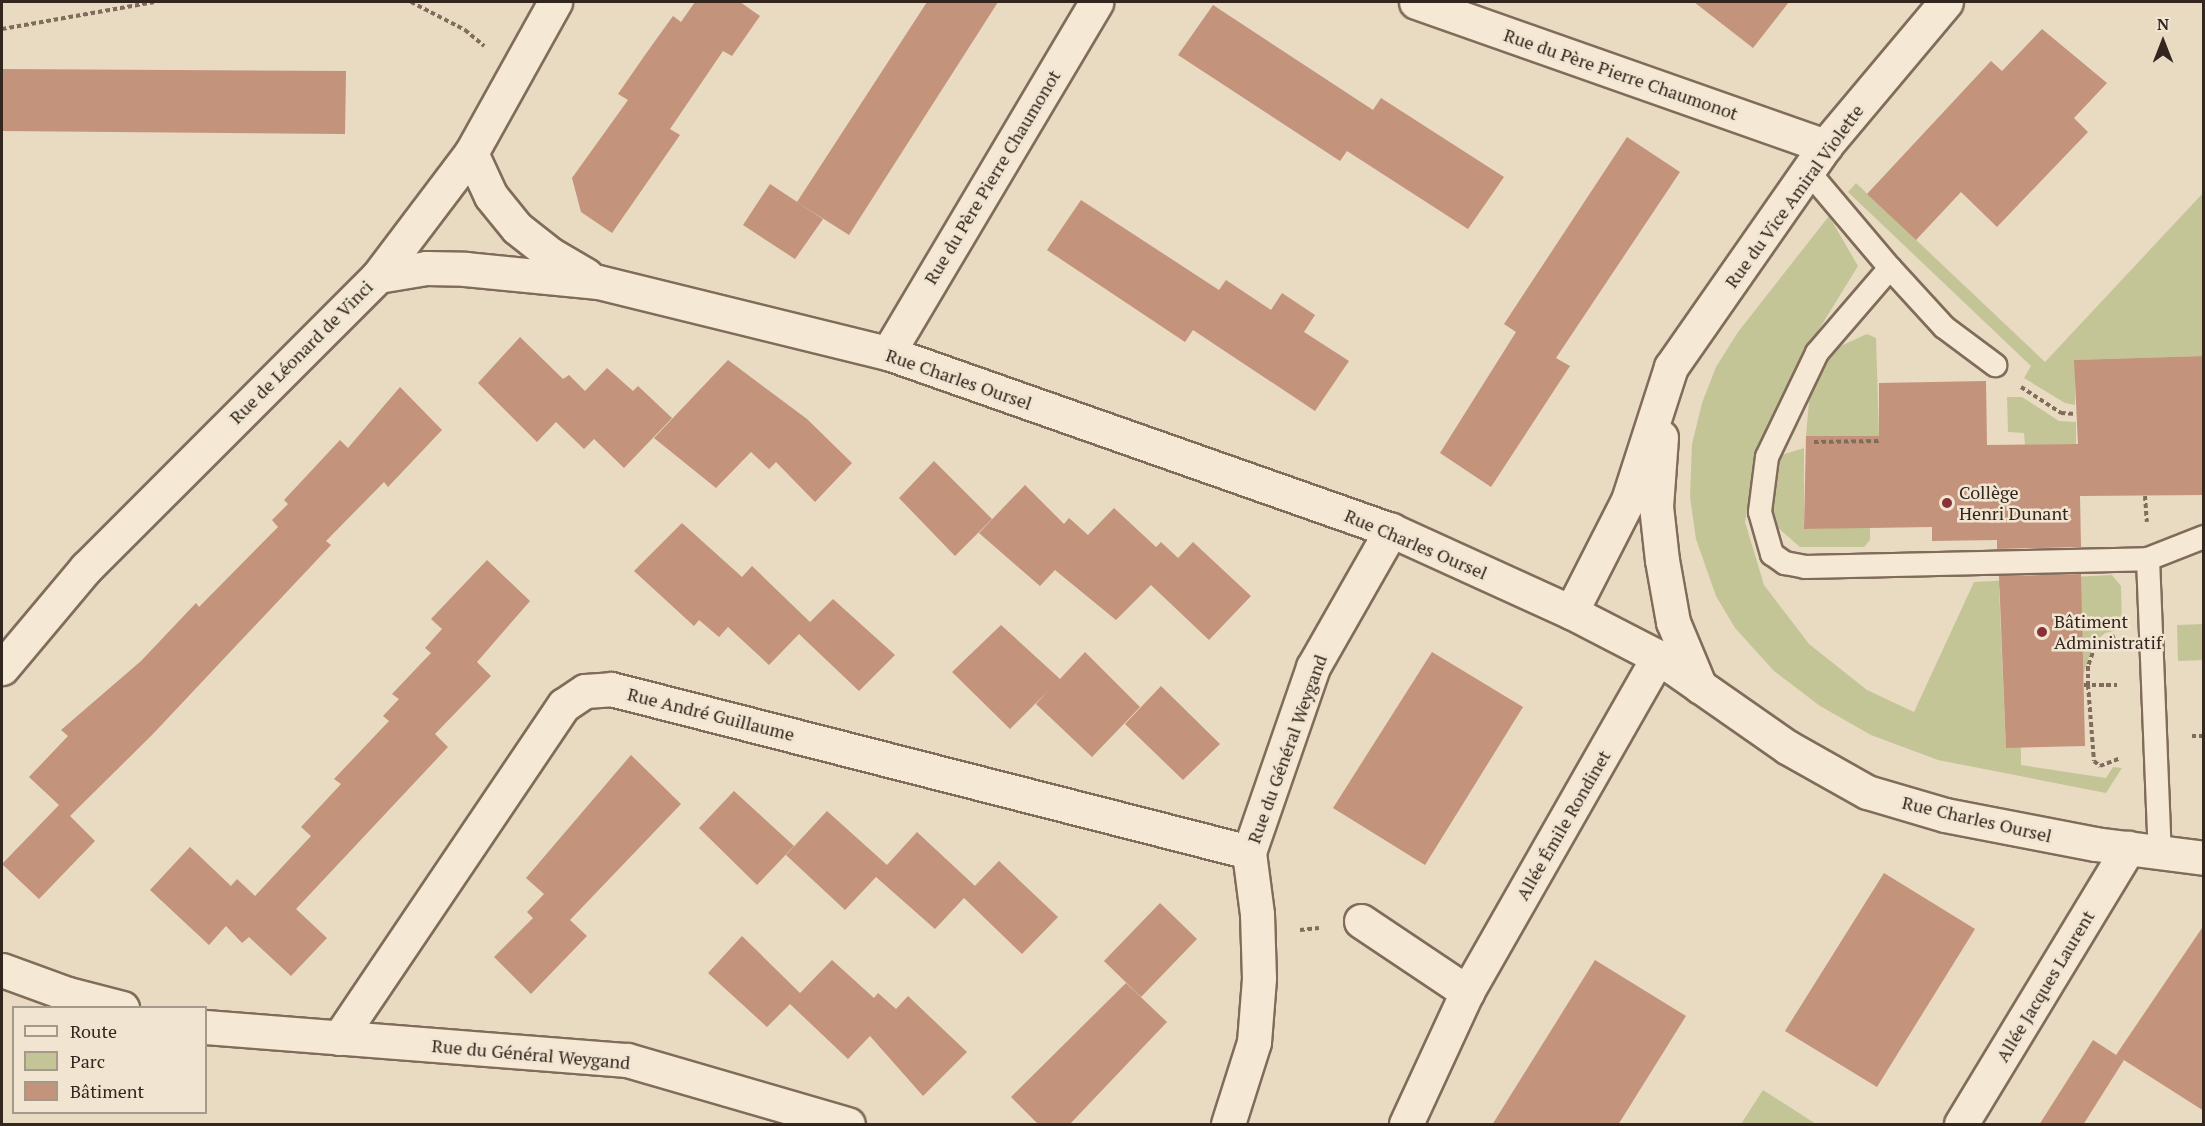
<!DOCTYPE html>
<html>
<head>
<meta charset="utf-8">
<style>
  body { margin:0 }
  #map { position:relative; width:2205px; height:1126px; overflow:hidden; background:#e9dac2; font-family:"PT Serif",serif }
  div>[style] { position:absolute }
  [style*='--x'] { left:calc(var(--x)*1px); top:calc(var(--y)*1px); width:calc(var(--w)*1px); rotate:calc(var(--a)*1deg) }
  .green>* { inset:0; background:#c4c597 }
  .building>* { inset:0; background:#c3937b }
  .path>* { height:4px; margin-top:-2px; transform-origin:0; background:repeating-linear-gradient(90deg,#816c5b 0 4.5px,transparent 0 7.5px) }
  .roads { filter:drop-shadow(2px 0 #816c5b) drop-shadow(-2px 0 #816c5b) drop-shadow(0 2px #816c5b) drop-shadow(0 -2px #816c5b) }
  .service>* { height:22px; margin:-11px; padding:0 11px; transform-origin:11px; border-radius:11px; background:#f5e8d4 }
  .minor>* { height:33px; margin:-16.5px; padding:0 16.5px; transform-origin:16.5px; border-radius:16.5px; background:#f5e8d4 }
  .dots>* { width:16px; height:16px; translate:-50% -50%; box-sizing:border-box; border:3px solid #f1e5d1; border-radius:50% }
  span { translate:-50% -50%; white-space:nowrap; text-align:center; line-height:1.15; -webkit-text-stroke:5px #f1e5d1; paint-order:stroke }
  .street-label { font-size:18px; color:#32261e }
  .poi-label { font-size:18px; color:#32261e }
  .left { translate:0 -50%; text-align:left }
  .frame { position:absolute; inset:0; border:3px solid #32261e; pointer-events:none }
  .legend { position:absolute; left:12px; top:1006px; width:195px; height:108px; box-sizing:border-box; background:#f1e5d1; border:2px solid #a59989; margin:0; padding:8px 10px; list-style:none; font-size:18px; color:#32261e }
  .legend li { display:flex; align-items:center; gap:12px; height:30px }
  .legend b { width:30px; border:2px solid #a59989 }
  .north { position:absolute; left:2133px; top:12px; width:60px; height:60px; -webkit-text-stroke:4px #f1e5d1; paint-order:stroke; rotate:0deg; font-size:16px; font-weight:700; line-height:24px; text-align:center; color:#32261e }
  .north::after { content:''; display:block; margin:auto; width:21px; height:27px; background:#32261e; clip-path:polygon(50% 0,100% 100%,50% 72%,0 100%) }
</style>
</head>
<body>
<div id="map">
  <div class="green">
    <div style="clip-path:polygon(1856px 183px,2045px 362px,2203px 193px,2203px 356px,2075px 360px,2075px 405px,2065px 403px,2024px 378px,2031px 366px,1848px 192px)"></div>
    <div style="clip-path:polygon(1829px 216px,1858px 266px,1794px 370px,1756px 465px,1745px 522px,1764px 585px,1809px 644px,1867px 690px,1914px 712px,1974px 582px,2112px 575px,2121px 586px,2122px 629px,2105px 633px,2093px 644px,2083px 676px,1999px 588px,2006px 748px,2021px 747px,2021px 765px,2106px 778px,2113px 767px,2122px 768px,2106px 793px,1938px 760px,1871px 735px,1820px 706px,1774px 671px,1735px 628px,1716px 596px,1696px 539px,1690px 497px,1692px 444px,1702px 403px,1716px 367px,1738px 332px)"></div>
    <div style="clip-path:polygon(1867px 334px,1876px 338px,1879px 436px,1806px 436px,1810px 390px,1821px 368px,1834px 349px)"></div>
    <div style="clip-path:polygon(2007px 397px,2022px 397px,2059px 421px,2076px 422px,2076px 444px,2025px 445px,2024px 433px,2008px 432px)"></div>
    <div style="clip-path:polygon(1804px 448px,1804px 529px,1870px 527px,1870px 540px,1864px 547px,1800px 547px,1776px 526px,1771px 489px,1778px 456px)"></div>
    <div style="clip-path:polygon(2203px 624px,2203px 660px,2178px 661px,2177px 625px)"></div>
    <div style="clip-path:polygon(1763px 1090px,1816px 1124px,1741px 1124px)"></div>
  </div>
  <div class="building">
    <div style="clip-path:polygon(695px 2px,740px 2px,760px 16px,732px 56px,723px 51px,670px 129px,680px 135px,612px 233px,581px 212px,572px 178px,628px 100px,618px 94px,645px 55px,673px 16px,681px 22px)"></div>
    <div style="clip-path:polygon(927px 2px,998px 2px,849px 235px,797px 202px)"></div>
    <div style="clip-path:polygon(1694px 2px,1789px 2px,1753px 48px)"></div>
    <div style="clip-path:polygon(1213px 5px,1373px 110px,1381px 98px,1504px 177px,1468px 229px,1347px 151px,1340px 161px,1178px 55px)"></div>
    <div style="clip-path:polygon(2042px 29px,2107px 83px,2074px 118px,2088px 132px,1997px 227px,1961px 192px,1916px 240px,1867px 194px,1991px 61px,2002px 71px)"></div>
    <div style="clip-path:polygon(2px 69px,346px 71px,345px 134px,2px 131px)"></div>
    <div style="clip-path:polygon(1627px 137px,1680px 172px,1556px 358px,1570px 366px,1491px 487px,1440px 453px,1516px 332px,1504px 324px)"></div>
    <div style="clip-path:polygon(770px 184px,823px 219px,795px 259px,743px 225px)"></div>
    <div style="clip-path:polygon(1081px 200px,1219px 290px,1226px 280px,1271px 310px,1282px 293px,1315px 315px,1304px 332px,1349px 361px,1315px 411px,1193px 330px,1185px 342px,1047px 250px)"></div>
    <div style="clip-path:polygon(520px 337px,563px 379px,569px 375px,585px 391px,607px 368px,633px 391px,638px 386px,672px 418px,624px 468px,594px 439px,584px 449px,556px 422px,537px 442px,478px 383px)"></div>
    <div style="clip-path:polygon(2204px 356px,2204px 495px,2080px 496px,2081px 547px,1997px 549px,1997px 540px,1932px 541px,1932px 527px,1804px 529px,1806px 436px,1879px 436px,1879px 383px,1986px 381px,1987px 445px,2078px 444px,2074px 360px)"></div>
    <div style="clip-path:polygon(728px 360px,807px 419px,852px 463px,815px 502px,776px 462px,769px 469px,751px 452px,716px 488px,654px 438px)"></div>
    <div style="clip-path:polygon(400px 387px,442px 430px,388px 487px,384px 482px,326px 541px,331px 545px,152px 735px,70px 816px,64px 810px,95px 841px,39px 899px,2px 864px,59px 805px,29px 777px,68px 736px,61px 730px,141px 661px,196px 603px,199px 607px,278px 527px,272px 520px,288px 504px,284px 500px,340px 440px,348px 448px)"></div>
    <div style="clip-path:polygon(934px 461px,992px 519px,955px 556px,899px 498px)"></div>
    <div style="clip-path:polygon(1025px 485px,1064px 524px,1069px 518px,1088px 535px,1114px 508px,1156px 547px,1161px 542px,1178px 558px,1193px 542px,1251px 596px,1209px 640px,1151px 585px,1116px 620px,1055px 570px,1040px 586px,979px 533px)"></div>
    <div style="clip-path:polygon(682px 523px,742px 577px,752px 566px,810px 622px,833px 599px,895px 655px,859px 691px,799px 634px,769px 665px,728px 627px,719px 637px,699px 620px,694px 626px,634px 571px)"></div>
    <div style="clip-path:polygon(487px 560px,530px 601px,477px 662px,491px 676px,435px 734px,448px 747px,296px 909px,327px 938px,291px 976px,249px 937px,242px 943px,226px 926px,209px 945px,150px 890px,190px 847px,231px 886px,237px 879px,255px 896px,311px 836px,301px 827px,341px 784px,334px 779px,389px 721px,383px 716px,399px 699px,392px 694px,431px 653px,425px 648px,442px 629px,431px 619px)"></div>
    <div style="clip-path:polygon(2081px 574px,2085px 746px,2006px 748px,1999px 576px)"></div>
    <div style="clip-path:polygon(1001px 625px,1060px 679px,1085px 652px,1140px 707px,1092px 757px,1036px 704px,1048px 691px,1010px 729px,952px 672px)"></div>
    <div style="clip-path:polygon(1432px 652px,1523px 707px,1425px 865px,1333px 808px)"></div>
    <div style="clip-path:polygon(1161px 686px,1220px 744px,1183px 780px,1125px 724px)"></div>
    <div style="clip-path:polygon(631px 755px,681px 804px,570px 920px,587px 936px,531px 994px,494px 957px,533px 918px,527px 912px,544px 894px,526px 878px)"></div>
    <div style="clip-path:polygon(734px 791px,794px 846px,757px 885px,699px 828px)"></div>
    <div style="clip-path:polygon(827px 811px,887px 865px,917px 832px,975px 886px,965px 896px,999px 861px,1058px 917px,1022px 954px,964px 898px,935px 929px,876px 877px,845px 910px,786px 855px)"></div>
    <div style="clip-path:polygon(1884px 873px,1975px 929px,1877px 1087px,1785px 1031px)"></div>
    <div style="clip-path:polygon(1160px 903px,1197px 939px,1141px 997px,1104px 961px)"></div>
    <div style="clip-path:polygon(2204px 925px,2204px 1111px,2116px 1055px)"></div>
    <div style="clip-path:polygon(742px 936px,800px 993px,832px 960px,874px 998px,878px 993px,896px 1009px,908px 996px,967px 1052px,923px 1096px,870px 1036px,848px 1059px,790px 1004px,767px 1027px,708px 973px)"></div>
    <div style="clip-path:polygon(1595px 960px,1686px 1016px,1618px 1125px,1492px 1125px)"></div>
    <div style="clip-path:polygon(1126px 983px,1167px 1022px,1069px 1125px,1039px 1125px,1011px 1097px)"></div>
    <div style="clip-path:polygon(2093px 1040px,2124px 1060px,2083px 1125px,2039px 1125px)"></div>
  </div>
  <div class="path">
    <div style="--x:411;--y:2;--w:61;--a:27.4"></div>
    <div style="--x:465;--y:30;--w:25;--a:40"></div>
    <div style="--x:2;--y:29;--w:155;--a:-10"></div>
    <div style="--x:2021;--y:387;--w:48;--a:33"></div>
    <div style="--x:2061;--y:413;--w:15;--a:4"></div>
    <div style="--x:1814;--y:442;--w:65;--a:-0.9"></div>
    <div style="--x:2145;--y:496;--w:26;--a:86"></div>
    <div style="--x:2115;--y:636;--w:22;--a:153"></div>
    <div style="--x:2095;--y:646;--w:21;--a:109"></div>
    <div style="--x:2088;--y:666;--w:19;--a:90"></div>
    <div style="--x:2088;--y:685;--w:76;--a:85.5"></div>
    <div style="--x:2094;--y:761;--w:8;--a:40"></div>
    <div style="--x:2100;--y:766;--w:22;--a:-21"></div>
    <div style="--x:2084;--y:685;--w:33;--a:0"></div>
    <div style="--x:2192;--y:736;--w:12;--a:0"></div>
    <div style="--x:1300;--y:930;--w:19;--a:-6"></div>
  </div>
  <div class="roads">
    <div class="service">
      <div style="--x:1808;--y:171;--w:127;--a:49.8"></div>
      <div style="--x:1890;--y:268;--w:112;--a:130.7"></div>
      <div style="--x:1817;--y:353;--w:115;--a:115.7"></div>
      <div style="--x:1767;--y:457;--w:55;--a:97.3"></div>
      <div style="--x:1760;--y:512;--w:44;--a:74.1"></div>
      <div style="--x:1772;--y:554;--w:16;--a:35"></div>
      <div style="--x:1785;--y:563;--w:20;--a:11"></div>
      <div style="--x:1805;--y:567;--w:343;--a:-1.3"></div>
      <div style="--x:2148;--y:559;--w:293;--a:87.7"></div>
      <div style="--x:1890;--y:268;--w:80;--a:47.5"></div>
      <div style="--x:1944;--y:327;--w:64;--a:36.7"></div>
      <div style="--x:2148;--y:559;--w:60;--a:-21.4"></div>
    </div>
    <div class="minor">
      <div style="--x:1416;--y:2;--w:434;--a:19.4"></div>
      <div style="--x:471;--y:153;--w:47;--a:65.1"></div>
      <div style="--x:491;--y:196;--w:41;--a:50.9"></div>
      <div style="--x:517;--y:228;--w:42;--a:38.2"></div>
      <div style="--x:550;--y:254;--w:42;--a:30.3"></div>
      <div style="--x:378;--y:276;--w:49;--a:-9.5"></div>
      <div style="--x:426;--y:268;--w:39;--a:1"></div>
      <div style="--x:465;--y:269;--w:134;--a:5.6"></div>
      <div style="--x:598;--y:282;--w:299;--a:13.8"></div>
      <div style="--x:888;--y:353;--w:533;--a:19.39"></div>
      <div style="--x:1391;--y:530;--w:198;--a:24.5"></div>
      <div style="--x:1571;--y:612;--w:98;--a:27.3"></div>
      <div style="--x:1658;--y:657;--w:157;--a:34.9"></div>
      <div style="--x:1787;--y:747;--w:92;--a:29.4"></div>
      <div style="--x:1867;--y:792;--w:81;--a:16.4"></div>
      <div style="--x:1945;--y:815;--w:153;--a:10.9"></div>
      <div style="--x:2095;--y:844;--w:110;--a:7.3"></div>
      <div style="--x:888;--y:353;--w:408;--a:-59.3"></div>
      <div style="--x:1661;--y:437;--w:69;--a:94.1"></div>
      <div style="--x:1656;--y:506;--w:54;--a:83.7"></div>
      <div style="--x:1662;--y:560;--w:63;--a:79.9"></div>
      <div style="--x:1673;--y:622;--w:70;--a:67.4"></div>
      <div style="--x:1571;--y:612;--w:126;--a:-63"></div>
      <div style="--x:1628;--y:500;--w:140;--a:-72.1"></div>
      <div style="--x:1671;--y:367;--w:269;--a:-55.1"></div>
      <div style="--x:1825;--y:146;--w:188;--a:-50"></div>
      <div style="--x:2;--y:668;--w:131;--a:-50"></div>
      <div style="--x:86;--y:568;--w:413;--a:-45"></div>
      <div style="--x:378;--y:276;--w:154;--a:-52.9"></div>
      <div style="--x:471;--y:153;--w:173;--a:-60.9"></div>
      <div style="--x:1361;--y:921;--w:128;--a:33.8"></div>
      <div style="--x:2;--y:970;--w:70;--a:20"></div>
      <div style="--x:68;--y:994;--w:56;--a:14.5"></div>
      <div style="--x:206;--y:1027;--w:422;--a:4.5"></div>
      <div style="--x:627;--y:1060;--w:230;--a:16.2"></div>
      <div style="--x:339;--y:1038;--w:402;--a:-56"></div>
      <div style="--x:564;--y:705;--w:25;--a:-34"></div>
      <div style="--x:585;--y:691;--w:26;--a:-4"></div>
      <div style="--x:611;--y:689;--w:658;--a:14.33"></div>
      <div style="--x:1228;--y:1124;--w:86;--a:-72.4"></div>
      <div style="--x:1254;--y:1042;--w:64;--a:-85.5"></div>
      <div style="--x:1259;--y:978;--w:64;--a:-91.8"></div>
      <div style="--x:1257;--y:914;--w:63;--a:-97.4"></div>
      <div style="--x:1249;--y:852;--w:196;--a:-70.9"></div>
      <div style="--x:1313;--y:667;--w:158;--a:-60.3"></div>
      <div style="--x:1406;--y:1124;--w:145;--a:-65.2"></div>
      <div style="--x:1467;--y:992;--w:386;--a:-60.3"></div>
      <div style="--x:1961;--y:1124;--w:323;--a:-58.8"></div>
    </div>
  </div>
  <div class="dots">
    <div style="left:1947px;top:503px;background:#893139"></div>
    <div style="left:2042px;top:632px;background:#893139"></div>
  </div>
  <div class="street-label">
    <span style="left:1621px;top:74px;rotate:19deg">Rue du Père Pierre Chaumonot</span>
    <span style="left:992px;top:177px;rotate:-59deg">Rue du Père Pierre Chaumonot</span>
    <span style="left:1794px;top:196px;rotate:-54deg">Rue du Vice Amiral Violette</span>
    <span style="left:301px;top:352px;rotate:-45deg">Rue de Léonard de Vinci</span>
    <span style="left:959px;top:379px;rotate:19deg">Rue Charles Oursel</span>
    <span style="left:1416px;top:544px;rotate:23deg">Rue Charles Oursel</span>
    <span style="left:711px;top:714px;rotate:14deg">Rue André Guillaume</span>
    <span style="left:1287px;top:749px;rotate:-70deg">Rue du Général Weygand</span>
    <span style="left:1977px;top:819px;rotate:13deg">Rue Charles Oursel</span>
    <span style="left:1563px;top:825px;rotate:-60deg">Allée Émile Rondinet</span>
    <span style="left:2045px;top:986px;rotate:-59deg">Allée Jacques Laurent</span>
    <span style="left:531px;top:1054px;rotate:5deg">Rue du Général Weygand</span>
  </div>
  <div class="poi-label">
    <span class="left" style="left:1959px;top:503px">Collège<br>Henri Dunant</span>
    <span class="left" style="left:2054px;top:632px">Bâtiment<br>Administratif</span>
  </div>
  <div class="frame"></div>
  <ul class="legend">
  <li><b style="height:8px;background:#f5e8d4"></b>Route</li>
  <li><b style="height:16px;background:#c4c597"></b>Parc</li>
  <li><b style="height:16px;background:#c3937b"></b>Bâtiment</li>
  </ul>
  <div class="north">N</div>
</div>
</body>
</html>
